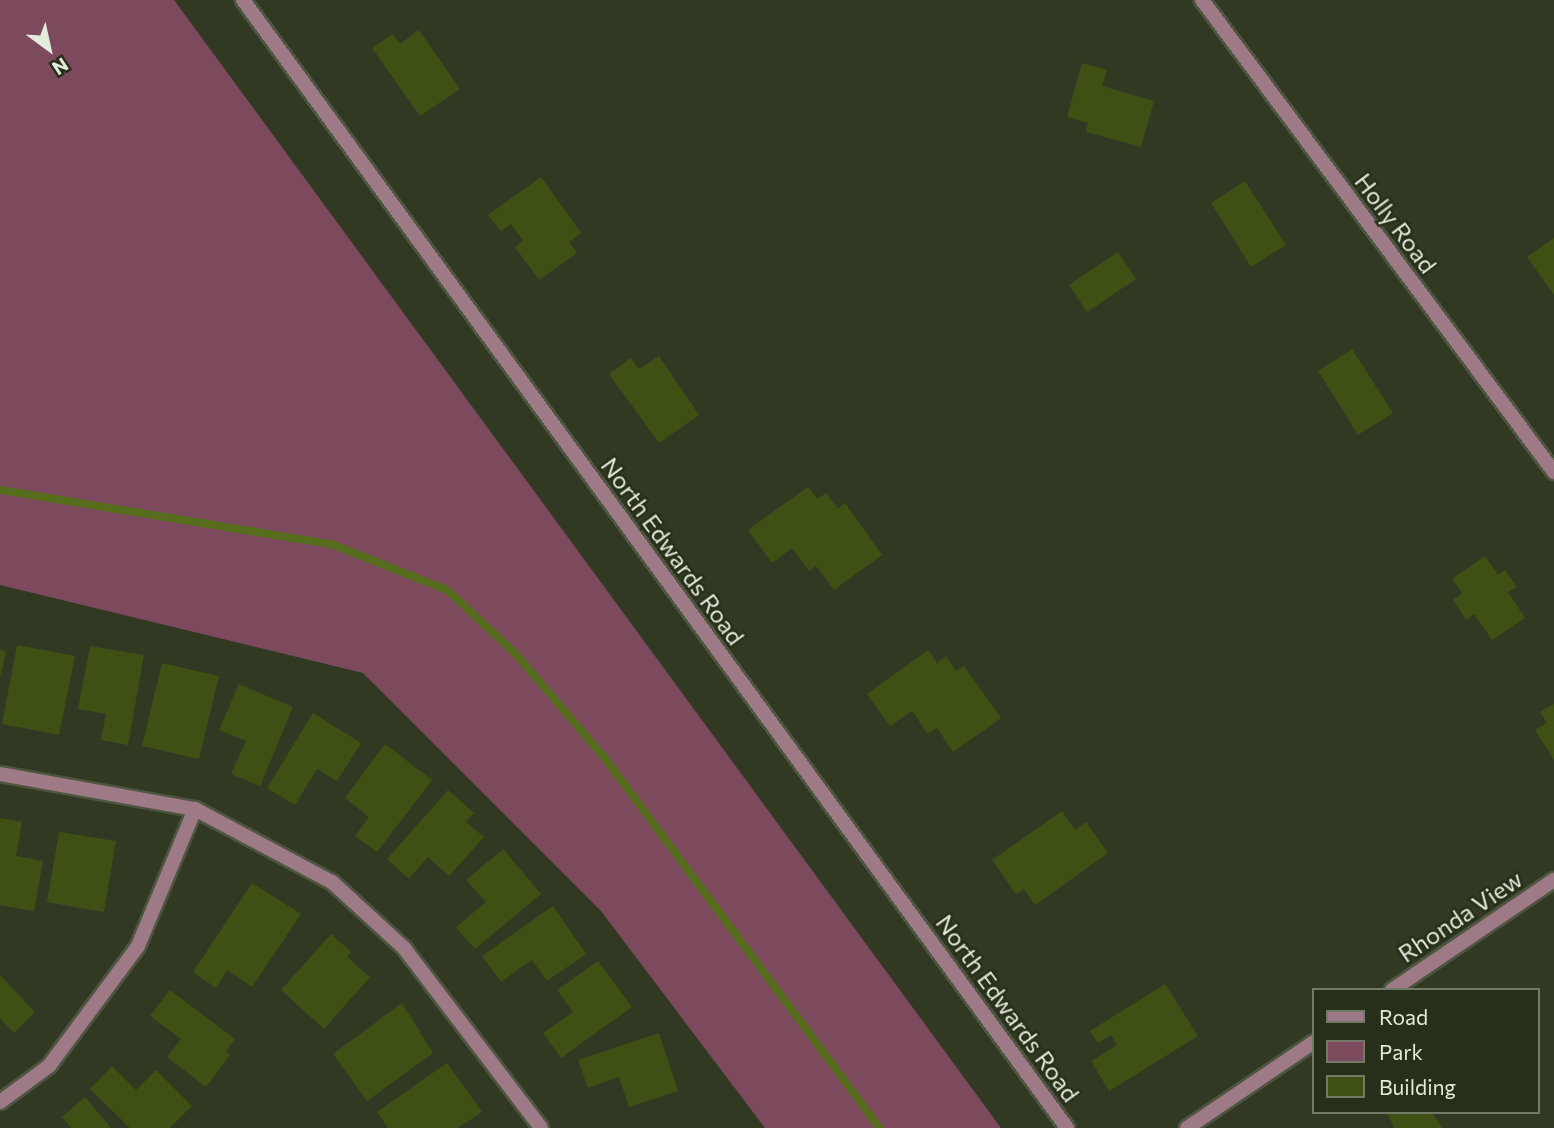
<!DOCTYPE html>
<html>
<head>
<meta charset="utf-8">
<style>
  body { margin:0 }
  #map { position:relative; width:1554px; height:1128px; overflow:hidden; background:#313923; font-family:Commissioner,sans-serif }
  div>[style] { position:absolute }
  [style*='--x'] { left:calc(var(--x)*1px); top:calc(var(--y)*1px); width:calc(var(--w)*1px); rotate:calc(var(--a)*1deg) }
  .green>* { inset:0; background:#7c495d }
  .stream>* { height:8px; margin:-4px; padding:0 4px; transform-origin:4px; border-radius:4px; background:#566d1e }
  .building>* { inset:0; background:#3f5015 }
  .roads { filter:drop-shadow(2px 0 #4e5541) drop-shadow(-2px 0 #4e5541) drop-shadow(0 2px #4e5541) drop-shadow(0 -2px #4e5541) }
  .street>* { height:14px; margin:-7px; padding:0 7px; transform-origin:7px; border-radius:7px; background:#9e7a87 }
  span { translate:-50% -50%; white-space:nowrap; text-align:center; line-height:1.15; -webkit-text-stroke:5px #272e19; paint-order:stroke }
  .street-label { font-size:24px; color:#e4eadc }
  .legend { position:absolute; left:1312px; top:988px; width:228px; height:126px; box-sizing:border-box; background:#272e19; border:2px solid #737967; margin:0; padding:9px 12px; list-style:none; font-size:21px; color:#e4eadc }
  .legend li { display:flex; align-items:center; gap:14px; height:35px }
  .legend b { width:35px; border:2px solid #737967 }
  .north { position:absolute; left:14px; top:14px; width:70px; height:70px; -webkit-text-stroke:5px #272e19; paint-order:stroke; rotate:147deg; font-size:19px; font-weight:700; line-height:28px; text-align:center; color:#e4eadc }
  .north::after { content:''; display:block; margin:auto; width:24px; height:32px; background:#e4eadc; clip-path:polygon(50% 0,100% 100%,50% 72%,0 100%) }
</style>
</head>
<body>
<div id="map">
  <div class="green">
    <div style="clip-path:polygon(0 0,174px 0,1001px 1128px,765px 1128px,601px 911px,363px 673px,0 585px)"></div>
  </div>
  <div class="stream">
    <div style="--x:0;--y:490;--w:335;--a:9.3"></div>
    <div style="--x:331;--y:544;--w:125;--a:21.6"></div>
    <div style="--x:447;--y:590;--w:91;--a:42.8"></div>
    <div style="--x:514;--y:652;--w:138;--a:49.4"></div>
    <div style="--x:604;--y:757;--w:462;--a:53.4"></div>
  </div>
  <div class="building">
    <div style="clip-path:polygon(419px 30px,460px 89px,420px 116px,372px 48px,392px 34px,400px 44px)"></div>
    <div style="clip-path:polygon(1082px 63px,1107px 70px,1102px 86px,1154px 101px,1141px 147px,1086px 132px,1088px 123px,1067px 117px)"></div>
    <div style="clip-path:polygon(541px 177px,581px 233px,569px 242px,577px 253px,539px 280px,515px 247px,523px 241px,511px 224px,501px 231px,488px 215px)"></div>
    <div style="clip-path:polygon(1245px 181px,1286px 245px,1251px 267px,1211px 203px)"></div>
    <div style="clip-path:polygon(1554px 238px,1554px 295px,1527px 257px)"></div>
    <div style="clip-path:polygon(1118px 252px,1136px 279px,1087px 312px,1069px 285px)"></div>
    <div style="clip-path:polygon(1352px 349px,1393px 413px,1358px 435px,1318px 371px)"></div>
    <div style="clip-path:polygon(659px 356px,699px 415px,659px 443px,609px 374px,631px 358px,639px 369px)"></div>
    <div style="clip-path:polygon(808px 487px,817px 499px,826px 493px,838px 509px,845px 503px,882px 555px,834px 590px,816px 566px,809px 571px,792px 548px,772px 563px,748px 530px)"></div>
    <div style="clip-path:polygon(1485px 556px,1498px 575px,1505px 570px,1517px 587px,1508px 592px,1525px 618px,1492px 640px,1474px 614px,1466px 620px,1453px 600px,1462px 593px,1452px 579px)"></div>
    <div style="clip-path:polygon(17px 645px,75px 656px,59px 735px,2px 724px)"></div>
    <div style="clip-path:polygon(90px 646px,144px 655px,128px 745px,101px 740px,106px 714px,78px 709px)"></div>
    <div style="clip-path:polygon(0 650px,6px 651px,1px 675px,0 675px)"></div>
    <div style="clip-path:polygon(928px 650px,937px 663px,946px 656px,956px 671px,964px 666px,1001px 718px,953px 752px,937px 728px,928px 734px,912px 711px,890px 726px,867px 694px)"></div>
    <div style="clip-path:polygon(162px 663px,219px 676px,199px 759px,142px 746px)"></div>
    <div style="clip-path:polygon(239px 684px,293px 707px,260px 786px,231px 774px,246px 741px,219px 730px)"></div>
    <div style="clip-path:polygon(1554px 704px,1554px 760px,1535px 730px,1547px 723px,1540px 712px)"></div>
    <div style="clip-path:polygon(313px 713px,361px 743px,337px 781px,317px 769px,295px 805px,267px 788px)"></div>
    <div style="clip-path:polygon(385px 744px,432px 780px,377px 852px,355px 836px,369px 817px,345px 798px)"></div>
    <div style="clip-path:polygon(448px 790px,474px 813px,466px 822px,484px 837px,449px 876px,428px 857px,409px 879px,387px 859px)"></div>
    <div style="clip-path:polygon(1062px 811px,1075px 830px,1086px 822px,1108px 853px,1035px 905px,1024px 889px,1016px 894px,992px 860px)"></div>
    <div style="clip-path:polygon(0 818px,22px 822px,16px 856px,43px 861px,34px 911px,0 905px)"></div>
    <div style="clip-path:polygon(59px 832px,116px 841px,104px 912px,47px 902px)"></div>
    <div style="clip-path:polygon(503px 849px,541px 894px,475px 949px,456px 927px,486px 902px,466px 880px)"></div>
    <div style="clip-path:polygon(252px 883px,301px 914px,252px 987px,227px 970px,216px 988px,193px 972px)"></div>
    <div style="clip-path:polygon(553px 906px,586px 954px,547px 981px,532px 960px,501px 982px,482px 956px)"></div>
    <div style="clip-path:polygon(331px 934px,351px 952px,347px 957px,370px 977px,324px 1029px,281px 990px)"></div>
    <div style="clip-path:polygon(598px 961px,632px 1007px,561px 1058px,543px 1033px,573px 1012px,557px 990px)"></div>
    <div style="clip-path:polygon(0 975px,35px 1012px,14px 1033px,0 1018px)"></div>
    <div style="clip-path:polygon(1165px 984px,1198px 1036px,1109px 1091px,1091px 1061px,1117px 1045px,1111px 1035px,1098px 1043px,1090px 1031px)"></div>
    <div style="clip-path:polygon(170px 990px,235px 1039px,226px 1051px,230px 1055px,206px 1087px,167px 1057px,181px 1039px,150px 1016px)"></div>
    <div style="clip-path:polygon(402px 1003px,433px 1053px,367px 1101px,333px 1054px)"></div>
    <div style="clip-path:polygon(659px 1033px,678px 1091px,629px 1107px,619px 1077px,588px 1088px,578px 1060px)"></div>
    <div style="clip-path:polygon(447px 1063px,482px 1112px,458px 1128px,388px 1128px,377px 1112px)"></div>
    <div style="clip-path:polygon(112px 1066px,136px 1090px,156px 1070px,192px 1106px,170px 1128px,130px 1128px,90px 1089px)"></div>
    <div style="clip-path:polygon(85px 1097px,111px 1128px,71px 1128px,62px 1117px)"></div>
    <div style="clip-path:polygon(1387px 1112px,1432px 1112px,1442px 1128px,1394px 1128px)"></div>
  </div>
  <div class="roads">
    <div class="street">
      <div style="--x:243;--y:0;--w:1397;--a:53.85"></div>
      <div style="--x:1202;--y:0;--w:589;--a:53.29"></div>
      <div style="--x:0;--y:774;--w:198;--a:10.2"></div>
      <div style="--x:195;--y:809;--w:155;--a:28.1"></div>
      <div style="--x:332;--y:882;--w:98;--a:42.5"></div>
      <div style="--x:404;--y:948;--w:226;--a:52.7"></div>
      <div style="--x:1392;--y:990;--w:196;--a:-34.2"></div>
      <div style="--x:0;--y:1102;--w:61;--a:-36.3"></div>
      <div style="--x:49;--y:1066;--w:149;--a:-53.4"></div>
      <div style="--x:138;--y:946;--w:148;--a:-67.4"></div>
      <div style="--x:1187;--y:1128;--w:153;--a:-34.1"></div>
    </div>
  </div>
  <div class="street-label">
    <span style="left:1396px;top:223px;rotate:53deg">Holly Road</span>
    <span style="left:673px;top:551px;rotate:54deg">North Edwards Road</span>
    <span style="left:1460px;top:916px;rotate:-34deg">Rhonda View</span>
    <span style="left:1008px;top:1008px;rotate:54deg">North Edwards Road</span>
  </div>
  <ul class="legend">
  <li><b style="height:9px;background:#9e7a87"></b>Road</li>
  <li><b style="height:19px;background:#7c495d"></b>Park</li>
  <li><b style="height:19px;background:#3f5015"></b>Building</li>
  </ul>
  <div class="north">N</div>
</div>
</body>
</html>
